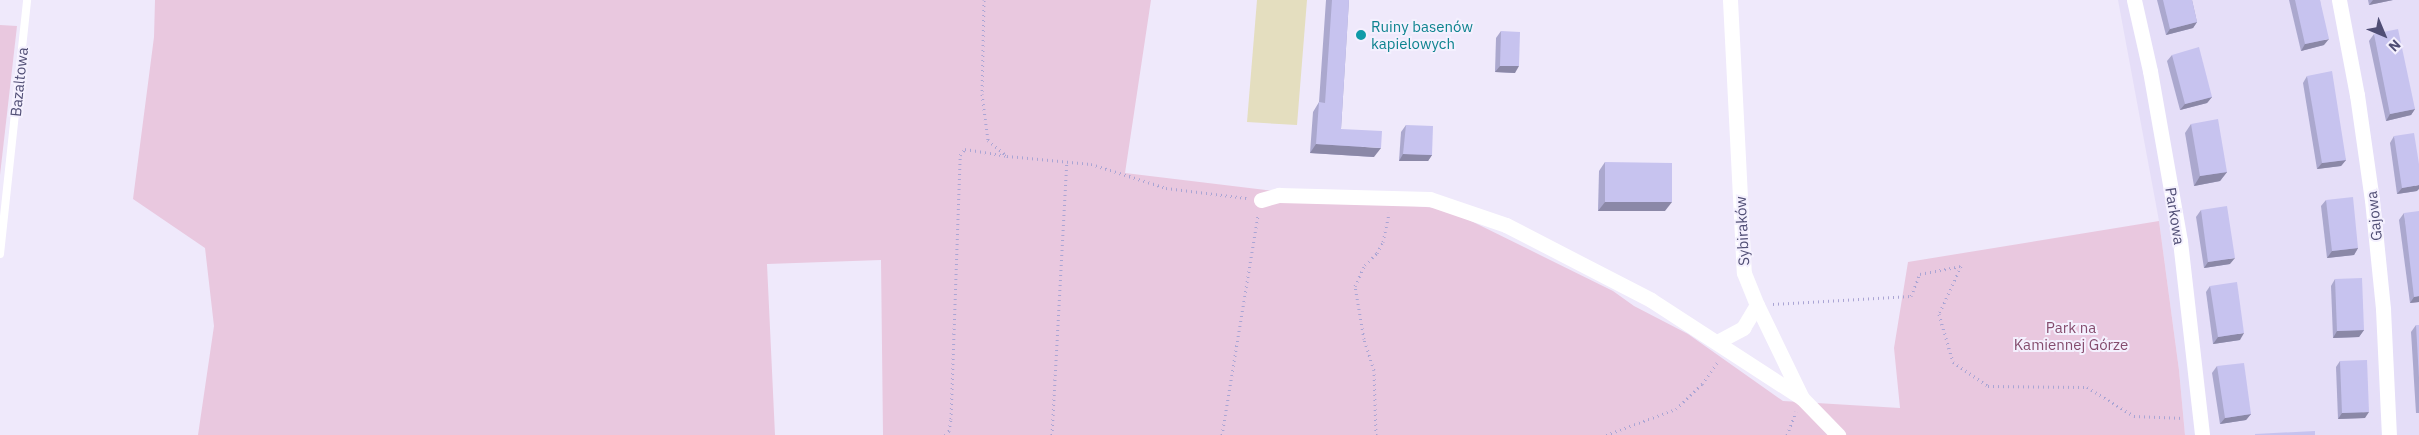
<!DOCTYPE html>
<html>
<head>
<meta charset="utf-8">
<style>
  body { margin:0 }
  #map { position:relative; width:2419px; height:435px; overflow:hidden; background:#efe9fb; font-family:"IBM Plex Sans",sans-serif }
  div>[style] { position:absolute }
  [style*='--x'] { left:calc(var(--x)*1px); top:calc(var(--y)*1px); width:calc(var(--w)*1px); rotate:calc(var(--a)*1deg) }
  .residential>* { inset:0; background:#e5def8 }
  .green>* { inset:0; background:#e9c8df }
  .water>* { inset:0; background:#e4debf }
  .path>* { height:3px; margin-top:-1.5px; transform-origin:0; background:repeating-linear-gradient(90deg,#aaa5d4 0 1px,transparent 0 5px) }
  .service>* { height:8px; margin:-4px; padding:0 4px; transform-origin:4px; border-radius:4px; background:#fff }
  .minor>* { height:15px; margin:-7.5px; padding:0 7.5px; transform-origin:7.5px; border-radius:7.5px; background:#fff }
  .wall>* { inset:0; background:#aba8ce }
  .shaded-wall>* { inset:0; background:#8b88a7 }
  .building>* { inset:0; background:#c7c3ef }
  .dots>* { width:14px; height:14px; translate:-50% -50%; box-sizing:border-box; border:2px solid #f4f0fe; border-radius:50% }
  span { translate:-50% -50%; white-space:nowrap; text-align:center; line-height:1.15; -webkit-text-stroke:4px #f4f0fe; paint-order:stroke }
  .culture-label { font-size:15px; color:#0d838f }
  .left { translate:0 -50%; text-align:left }
  .street-label { font-size:15px; color:#504e75 }
  .park-label { font-size:15px; color:#854d6e }
  .north { position:absolute; left:2359px; top:10px; width:50px; height:50px; -webkit-text-stroke:4px #f4f0fe; paint-order:stroke; rotate:135deg; font-size:14px; font-weight:700; line-height:20px; text-align:center; color:#504e75 }
  .north::after { content:''; display:block; margin:auto; width:18px; height:22px; background:#504e75; clip-path:polygon(50% 0,100% 100%,50% 72%,0 100%) }
</style>
</head>
<body>
<div id="map">
  <div class="residential">
    <div style="clip-path:polygon(2118px 0,2419px 0,2419px 435px,2185px 435px,2179px 370px,2159px 221px)"></div>
  </div>
  <div class="green">
    <div style="clip-path:polygon(155px 0,1151px 0,1125px 173px,1348px 200px,1437px 208px,1467px 219px,1613px 291px,1634px 306px,1688px 334px,1783px 401px,1900px 408px,1894px 348px,1908px 262px,2159px 221px,2179px 370px,2185px 435px,883px 435px,881px 260px,767px 264px,775px 435px,198px 435px,214px 326px,205px 248px,133px 199px,154px 37px)"></div>
    <div style="clip-path:polygon(0 25px,17px 26px,0 175px)"></div>
  </div>
  <div class="water">
    <div style="clip-path:polygon(1257px 0,1307px 0,1297px 125px,1247px 122px)"></div>
  </div>
  <div class="path">
    <div style="--x:984;--y:0;--w:94;--a:91.2"></div>
    <div style="--x:982;--y:94;--w:46;--a:82.6"></div>
    <div style="--x:988;--y:140;--w:25;--a:40"></div>
    <div style="--x:1007;--y:156;--w:84;--a:5.4"></div>
    <div style="--x:1091;--y:164;--w:79;--a:17.7"></div>
    <div style="--x:1166;--y:188;--w:81;--a:7.1"></div>
    <div style="--x:1773;--y:304;--w:138;--a:-3.3"></div>
    <div style="--x:1911;--y:296;--w:24;--a:-68"></div>
    <div style="--x:1920;--y:274;--w:42;--a:-11"></div>
    <div style="--x:1961;--y:266;--w:53;--a:114.6"></div>
    <div style="--x:1939;--y:314;--w:50;--a:73.7"></div>
    <div style="--x:1953;--y:362;--w:42;--a:34.4"></div>
    <div style="--x:1988;--y:386;--w:99;--a:0.6"></div>
    <div style="--x:2087;--y:387;--w:55;--a:31.7"></div>
    <div style="--x:2134;--y:416;--w:50;--a:2.3"></div>
    <div style="--x:945;--y:435;--w:6;--a:-45"></div>
    <div style="--x:949;--y:431;--w:12;--a:-81"></div>
    <div style="--x:951;--y:419;--w:264;--a:-88"></div>
    <div style="--x:960;--y:155;--w:8;--a:-50"></div>
    <div style="--x:965;--y:149;--w:43;--a:9.5"></div>
    <div style="--x:1052;--y:435;--w:274;--a:-86.9"></div>
    <div style="--x:1222;--y:435;--w:224;--a:-80.7"></div>
    <div style="--x:1376;--y:435;--w:65;--a:-91.8"></div>
    <div style="--x:1374;--y:370;--w:33;--a:-108"></div>
    <div style="--x:1364;--y:339;--w:54;--a:-99.6"></div>
    <div style="--x:1355;--y:286;--w:23;--a:-65"></div>
    <div style="--x:1365;--y:265;--w:17;--a:-45"></div>
    <div style="--x:1377;--y:253;--w:13;--a:-61"></div>
    <div style="--x:1383;--y:242;--w:30;--a:-78"></div>
    <div style="--x:1606;--y:435;--w:75;--a:-20.4"></div>
    <div style="--x:1676;--y:409;--w:36;--a:-44"></div>
    <div style="--x:1702;--y:384;--w:28;--a:-55"></div>
    <div style="--x:1787;--y:435;--w:25;--a:-69"></div>
  </div>
  <div class="service">
    <div style="--x:0;--y:254;--w:255;--a:-83.9"></div>
  </div>
  <div class="minor">
    <div style="--x:1730;--y:0;--w:273;--a:87.1"></div>
    <div style="--x:1744;--y:273;--w:35;--a:68"></div>
    <div style="--x:1757;--y:305;--w:103;--a:64.2"></div>
    <div style="--x:1802;--y:398;--w:52;--a:45.8"></div>
    <div style="--x:2134;--y:0;--w:73;--a:77.3"></div>
    <div style="--x:2150;--y:71;--w:173;--a:80"></div>
    <div style="--x:2180;--y:241;--w:195;--a:83.5"></div>
    <div style="--x:2339;--y:0;--w:97;--a:79.3"></div>
    <div style="--x:2357;--y:95;--w:106;--a:81.9"></div>
    <div style="--x:2372;--y:200;--w:110;--a:84.2"></div>
    <div style="--x:2383;--y:309;--w:126;--a:87.3"></div>
    <div style="--x:1261;--y:200;--w:19;--a:-16"></div>
    <div style="--x:1279;--y:195;--w:151;--a:1.5"></div>
    <div style="--x:1430;--y:199;--w:80;--a:18.9"></div>
    <div style="--x:1506;--y:225;--w:163;--a:27.3"></div>
    <div style="--x:1651;--y:300;--w:180;--a:33"></div>
    <div style="--x:1717;--y:342;--w:30;--a:-28"></div>
    <div style="--x:1743;--y:328;--w:27;--a:-59"></div>
  </div>
  <div class="wall">
    <div style="clip-path:polygon(1326px 0,1349px 0,1341px 129px,1374px 157px,1310px 153px,1313px 112px,1319px 102px)"></div>
    <div style="clip-path:polygon(2157px 0,2192px 0,2197px 22px,2193px 28px,2166px 35px)"></div>
    <div style="clip-path:polygon(2289px 0,2320px 0,2324px 45px,2301px 51px)"></div>
    <div style="clip-path:polygon(2368px 0,2393px 0,2369px 5px)"></div>
    <div style="clip-path:polygon(1501px 31px,1515px 73px,1495px 72px,1496px 38px)"></div>
    <div style="clip-path:polygon(2374px 34px,2415px 109px,2411px 115px,2386px 121px,2369px 41px)"></div>
    <div style="clip-path:polygon(2172px 55px,2212px 97px,2207px 103px,2180px 110px,2167px 61px)"></div>
    <div style="clip-path:polygon(2307px 76px,2346px 160px,2341px 166px,2317px 169px,2303px 83px)"></div>
    <div style="clip-path:polygon(2191px 124px,2227px 172px,2220px 181px,2194px 186px,2185px 133px)"></div>
    <div style="clip-path:polygon(1406px 125px,1432px 155px,1428px 161px,1399px 161px,1401px 132px)"></div>
    <div style="clip-path:polygon(2394px 136px,2417px 191px,2397px 194px,2390px 143px)"></div>
    <div style="clip-path:polygon(1605px 162px,1665px 211px,1598px 211px,1599px 171px)"></div>
    <div style="clip-path:polygon(2326px 200px,2358px 248px,2354px 255px,2327px 258px,2321px 206px)"></div>
    <div style="clip-path:polygon(2201px 210px,2230px 264px,2204px 268px,2196px 217px)"></div>
    <div style="clip-path:polygon(2404px 213px,2419px 302px,2410px 303px,2399px 220px)"></div>
    <div style="clip-path:polygon(2335px 279px,2364px 330px,2359px 337px,2333px 338px,2331px 286px)"></div>
    <div style="clip-path:polygon(2210px 286px,2240px 340px,2213px 344px,2206px 292px)"></div>
    <div style="clip-path:polygon(2416px 325px,2419px 325px,2419px 413px,2416px 413px,2411px 332px)"></div>
    <div style="clip-path:polygon(2340px 361px,2365px 418px,2338px 419px,2336px 367px)"></div>
    <div style="clip-path:polygon(2217px 366px,2251px 414px,2246px 420px,2220px 424px,2212px 373px)"></div>
  </div>
  <div class="shaded-wall">
    <div style="clip-path:polygon(2373px 0,2393px 0,2369px 5px)"></div>
    <div style="clip-path:polygon(2197px 22px,2193px 28px,2166px 35px,2170px 29px)"></div>
    <div style="clip-path:polygon(2329px 39px,2324px 45px,2301px 51px,2305px 44px)"></div>
    <div style="clip-path:polygon(1500px 66px,1519px 66px,1515px 73px,1495px 72px)"></div>
    <div style="clip-path:polygon(2212px 97px,2207px 103px,2180px 110px,2185px 104px)"></div>
    <div style="clip-path:polygon(2415px 109px,2411px 115px,2386px 121px,2390px 114px)"></div>
    <div style="clip-path:polygon(1316px 144px,1381px 148px,1374px 157px,1310px 153px)"></div>
    <div style="clip-path:polygon(1403px 154px,1432px 155px,1428px 161px,1399px 161px)"></div>
    <div style="clip-path:polygon(2346px 160px,2341px 166px,2317px 169px,2322px 163px)"></div>
    <div style="clip-path:polygon(2227px 172px,2220px 181px,2194px 186px,2200px 176px)"></div>
    <div style="clip-path:polygon(2419px 185px,2419px 189px,2417px 191px,2397px 194px,2402px 188px)"></div>
    <div style="clip-path:polygon(1605px 202px,1672px 202px,1665px 211px,1598px 211px)"></div>
    <div style="clip-path:polygon(2358px 248px,2354px 255px,2327px 258px,2332px 251px)"></div>
    <div style="clip-path:polygon(2235px 258px,2230px 264px,2204px 268px,2208px 262px)"></div>
    <div style="clip-path:polygon(2419px 296px,2419px 302px,2410px 303px,2414px 297px)"></div>
    <div style="clip-path:polygon(2364px 330px,2359px 337px,2333px 338px,2337px 331px)"></div>
    <div style="clip-path:polygon(2244px 333px,2240px 340px,2213px 344px,2218px 337px)"></div>
    <div style="clip-path:polygon(2369px 412px,2365px 418px,2338px 419px,2342px 413px)"></div>
    <div style="clip-path:polygon(2251px 414px,2246px 420px,2220px 424px,2225px 418px)"></div>
  </div>
  <div class="building">
    <div style="clip-path:polygon(1332px 0,1349px 0,1341px 129px,1382px 131px,1381px 148px,1316px 144px,1319px 102px,1325px 103px)"></div>
    <div style="clip-path:polygon(2163px 0,2192px 0,2197px 22px,2170px 29px)"></div>
    <div style="clip-path:polygon(2295px 0,2320px 0,2329px 39px,2305px 44px)"></div>
    <div style="clip-path:polygon(2398px 29px,2415px 109px,2390px 114px,2374px 34px)"></div>
    <div style="clip-path:polygon(1501px 31px,1520px 32px,1519px 66px,1500px 66px)"></div>
    <div style="clip-path:polygon(2199px 47px,2212px 97px,2185px 104px,2172px 55px)"></div>
    <div style="clip-path:polygon(2332px 71px,2346px 160px,2322px 163px,2307px 76px)"></div>
    <div style="clip-path:polygon(2218px 119px,2227px 172px,2200px 176px,2191px 124px)"></div>
    <div style="clip-path:polygon(1406px 125px,1433px 126px,1432px 155px,1403px 154px)"></div>
    <div style="clip-path:polygon(2414px 133px,2419px 164px,2419px 185px,2402px 188px,2394px 136px)"></div>
    <div style="clip-path:polygon(1605px 162px,1672px 163px,1672px 202px,1605px 202px)"></div>
    <div style="clip-path:polygon(2353px 197px,2358px 248px,2332px 251px,2326px 200px)"></div>
    <div style="clip-path:polygon(2227px 206px,2235px 258px,2208px 262px,2201px 210px)"></div>
    <div style="clip-path:polygon(2419px 211px,2419px 296px,2414px 297px,2404px 213px)"></div>
    <div style="clip-path:polygon(2362px 278px,2364px 330px,2337px 331px,2335px 279px)"></div>
    <div style="clip-path:polygon(2237px 282px,2244px 333px,2218px 337px,2210px 286px)"></div>
    <div style="clip-path:polygon(2416px 325px,2419px 325px,2419px 378px)"></div>
    <div style="clip-path:polygon(2367px 360px,2369px 412px,2342px 413px,2340px 361px)"></div>
    <div style="clip-path:polygon(2244px 363px,2251px 414px,2225px 418px,2217px 366px)"></div>
    <div style="clip-path:polygon(2315px 431px,2315px 435px,2255px 435px,2255px 434px)"></div>
  </div>
  <div class="dots">
    <div style="left:1361px;top:35px;background:#0f9aa8"></div>
  </div>
  <div class="culture-label">
    <span class="left" style="left:1371px;top:35px">Ruiny basenów<br>kapielowych</span>
  </div>
  <div class="street-label">
    <span style="left:19px;top:82px;rotate:-84deg">Bazaltowa</span>
    <span style="left:2175px;top:216px;rotate:81deg">Parkowa</span>
    <span style="left:2374px;top:216px;rotate:-96deg">Gajowa</span>
    <span style="left:1742px;top:231px;rotate:-93deg">Sybiraków</span>
  </div>
  <div class="park-label">
    <span style="left:2071px;top:336px">Park na<br>Kamiennej Górze</span>
  </div>
  <div class="north">N</div>
</div>
</body>
</html>
